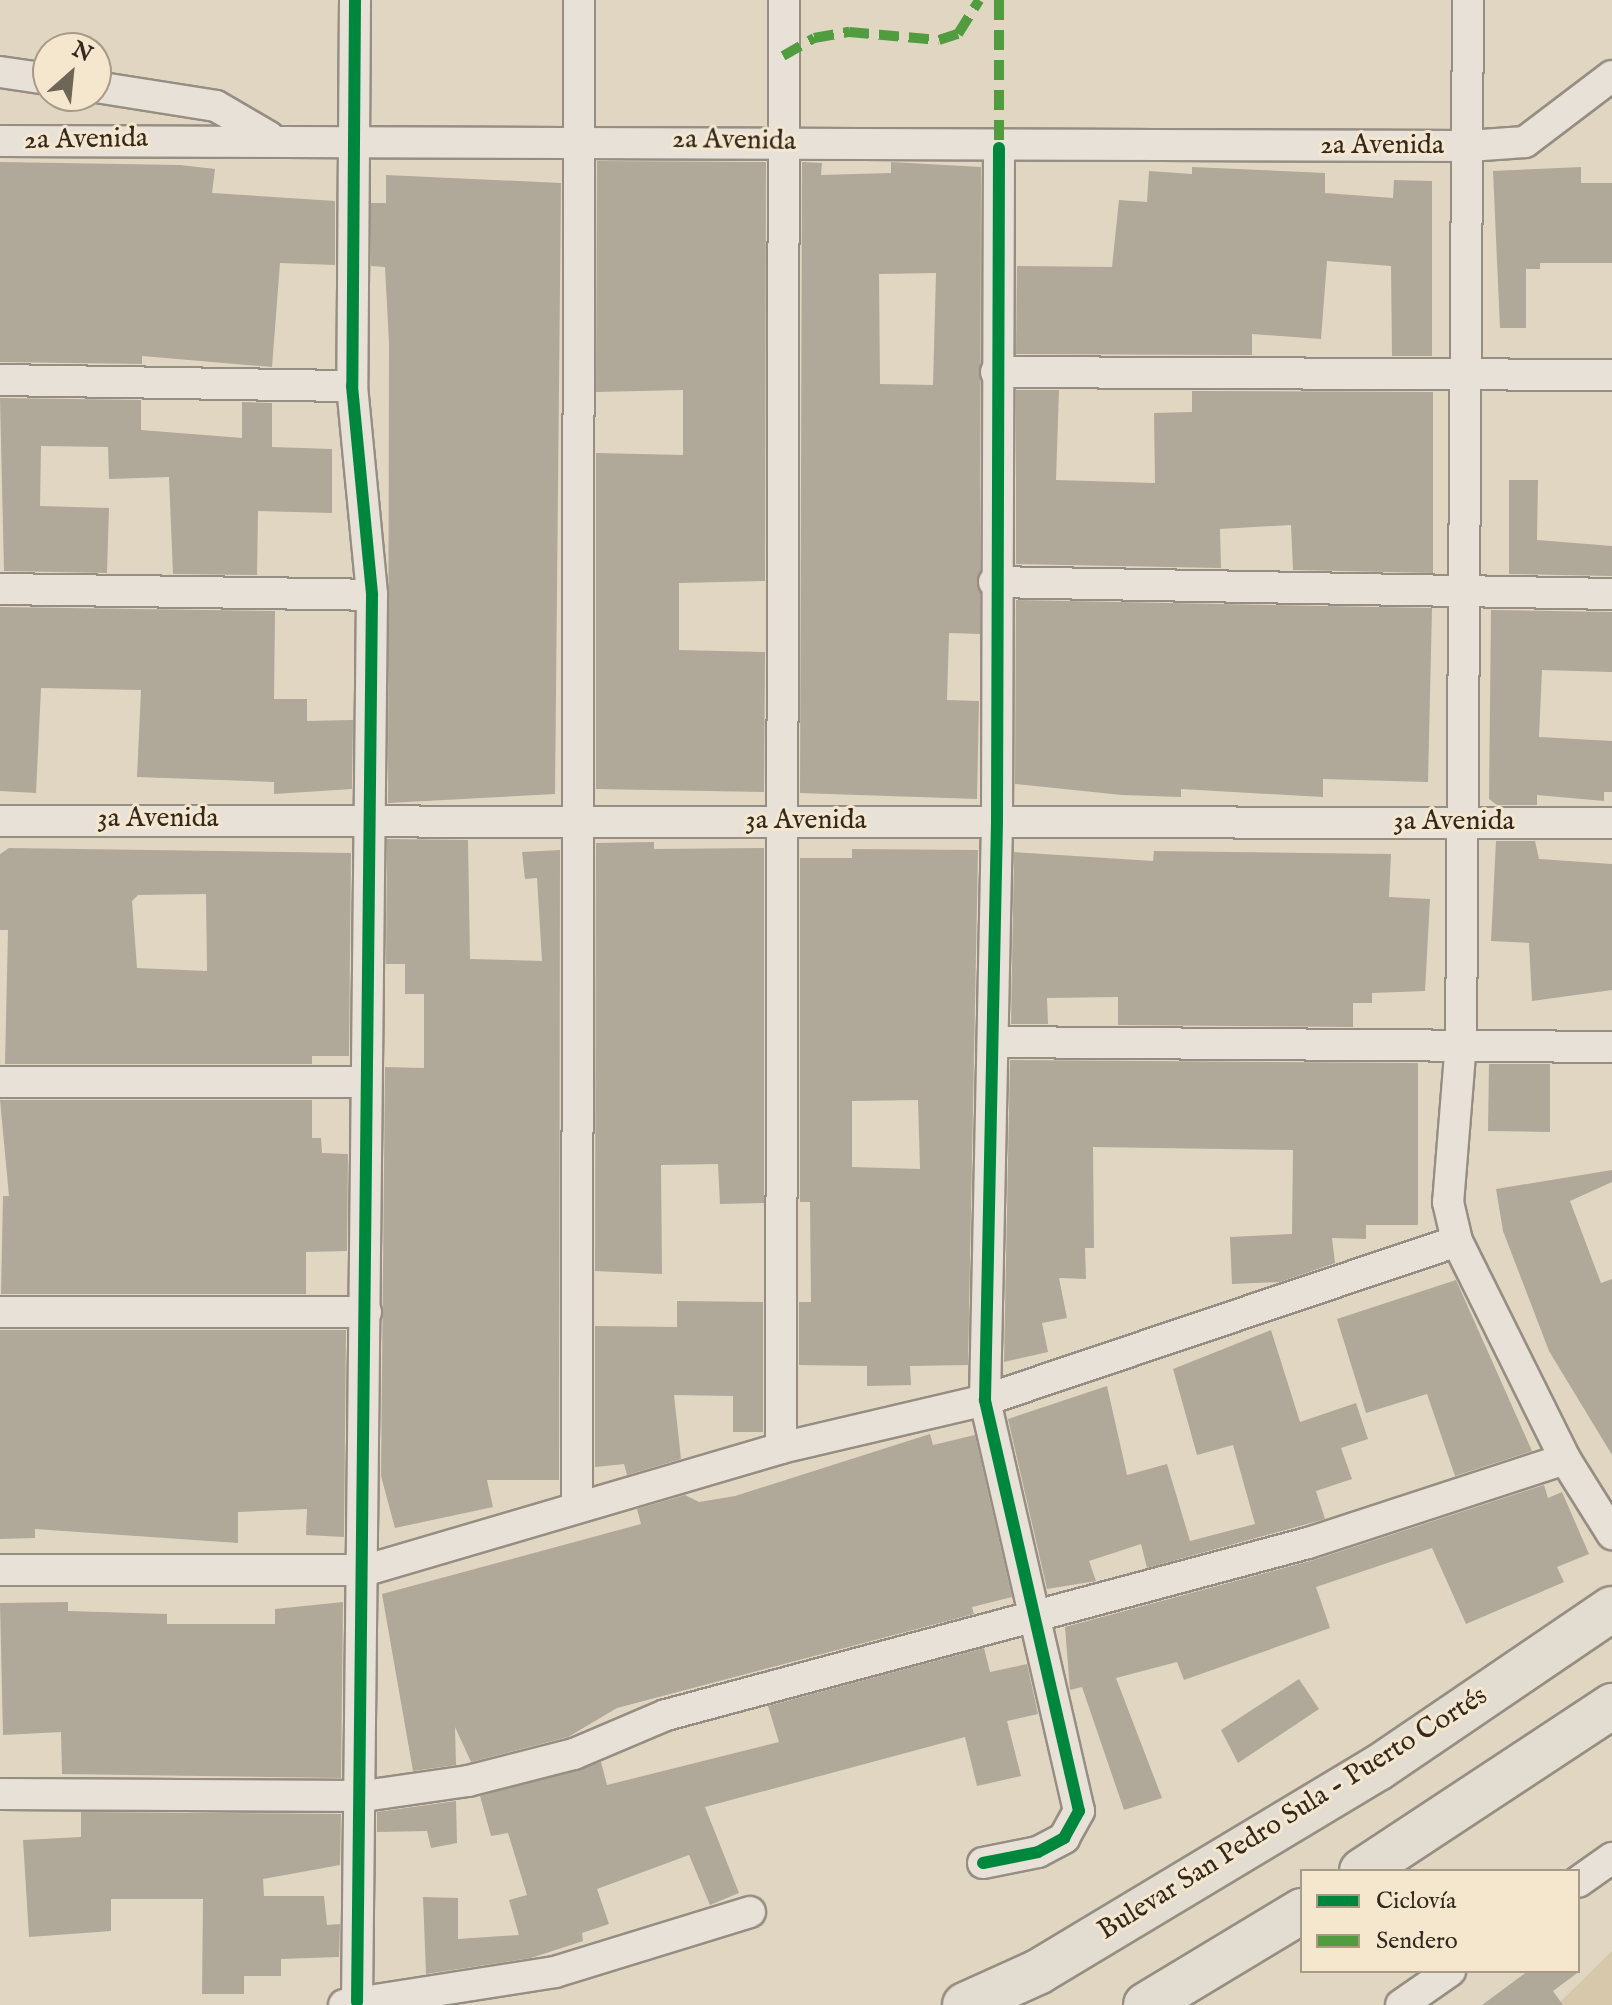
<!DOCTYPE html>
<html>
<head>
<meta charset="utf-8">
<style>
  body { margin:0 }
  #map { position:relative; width:1612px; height:2005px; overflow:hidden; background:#e1d6c1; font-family:"IM FELL English",serif }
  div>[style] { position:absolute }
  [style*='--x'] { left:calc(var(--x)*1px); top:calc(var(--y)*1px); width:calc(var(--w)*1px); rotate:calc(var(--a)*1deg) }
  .green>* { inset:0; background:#d7c8ac }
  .building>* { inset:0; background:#b0a899 }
  .roads { filter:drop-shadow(2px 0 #968e82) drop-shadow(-2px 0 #968e82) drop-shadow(0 2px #968e82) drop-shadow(0 -2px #968e82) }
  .minor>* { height:30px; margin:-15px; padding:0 15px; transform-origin:15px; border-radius:15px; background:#e7e1d7 }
  .trunk>* { height:44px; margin:-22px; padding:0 22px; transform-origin:22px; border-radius:22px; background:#e3dcd0 }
  .quiet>* { height:10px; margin-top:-5px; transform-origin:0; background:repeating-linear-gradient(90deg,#519c3f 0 20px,transparent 0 30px) }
  .cycleway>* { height:12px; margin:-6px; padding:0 6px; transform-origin:6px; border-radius:6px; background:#00873e }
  span { translate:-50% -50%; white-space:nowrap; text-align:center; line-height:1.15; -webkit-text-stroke:6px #f5e7ce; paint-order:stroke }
  .street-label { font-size:28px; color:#332920 }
  .legend { position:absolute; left:1300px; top:1869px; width:280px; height:104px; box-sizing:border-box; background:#f5e7ce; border:2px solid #a79b88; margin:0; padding:10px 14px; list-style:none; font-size:24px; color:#332920 }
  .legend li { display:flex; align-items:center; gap:16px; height:40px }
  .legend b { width:40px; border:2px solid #a79b88 }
  .north { position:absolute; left:32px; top:32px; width:80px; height:80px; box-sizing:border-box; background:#f5e7ce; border:2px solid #a79b88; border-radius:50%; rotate:27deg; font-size:22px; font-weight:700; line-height:32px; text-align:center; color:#332920 }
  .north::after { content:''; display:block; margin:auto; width:28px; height:36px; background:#706658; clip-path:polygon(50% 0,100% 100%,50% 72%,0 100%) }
</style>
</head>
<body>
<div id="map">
  <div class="green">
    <div style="clip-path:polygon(1612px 1951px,1612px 2005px,1557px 2005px)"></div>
  </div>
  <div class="building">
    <div style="clip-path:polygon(597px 161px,766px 162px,765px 581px,679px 583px,679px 650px,765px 652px,764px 792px,596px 789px,596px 453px,683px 455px,683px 390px,596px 392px)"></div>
    <div style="clip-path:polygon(0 162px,180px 165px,215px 169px,212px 193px,335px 201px,335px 265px,280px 263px,272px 367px,142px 356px,142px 364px,0 362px)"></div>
    <div style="clip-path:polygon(evenodd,802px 162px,822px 163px,821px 175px,891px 173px,891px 162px,981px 167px,980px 634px,949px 633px,947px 700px,979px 701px,977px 799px,800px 793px,802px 162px,936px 273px,933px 385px,880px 384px,879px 274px,936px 273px)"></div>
    <div style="clip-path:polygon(1192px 167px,1325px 173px,1325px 193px,1393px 198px,1394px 180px,1432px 181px,1432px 356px,1392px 356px,1391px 266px,1327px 261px,1321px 339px,1252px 334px,1252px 355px,1016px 354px,1017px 266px,1112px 267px,1119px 200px,1147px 202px,1149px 171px,1192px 174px)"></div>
    <div style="clip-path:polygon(1581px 167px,1581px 183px,1612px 183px,1612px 263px,1540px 263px,1540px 269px,1526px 269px,1526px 328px,1500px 328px,1493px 171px)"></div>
    <div style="clip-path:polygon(386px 175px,561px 183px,555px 794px,388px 803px,389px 343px,385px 267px,371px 266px,371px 203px,386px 203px)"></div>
    <div style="clip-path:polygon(1016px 390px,1059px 390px,1056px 480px,1155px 483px,1154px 413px,1192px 412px,1192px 391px,1433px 392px,1433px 573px,1293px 570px,1291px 525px,1220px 529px,1221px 568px,1016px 564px)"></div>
    <div style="clip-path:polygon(0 398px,141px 400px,141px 430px,242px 438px,242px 402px,272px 403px,272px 447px,332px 449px,332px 513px,258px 511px,257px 575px,173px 574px,169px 477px,109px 479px,108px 447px,41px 446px,40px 506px,109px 508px,107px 573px,4px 571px)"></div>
    <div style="clip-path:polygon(1509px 480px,1538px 480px,1537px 540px,1612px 546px,1612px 576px,1509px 574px)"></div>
    <div style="clip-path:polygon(1016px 600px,1432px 608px,1428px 782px,1323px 779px,1323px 797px,1181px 789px,1181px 797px,1122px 795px,1015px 784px)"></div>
    <div style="clip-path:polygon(0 607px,275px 611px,274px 699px,307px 699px,307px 721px,353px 720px,352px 789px,274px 794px,274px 782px,137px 777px,141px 690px,41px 688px,36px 793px,0 791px)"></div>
    <div style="clip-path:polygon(1491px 610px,1612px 612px,1612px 672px,1542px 670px,1539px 737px,1612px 741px,1612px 792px,1604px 792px,1604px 801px,1537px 795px,1537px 805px,1497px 805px,1489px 799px)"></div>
    <div style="clip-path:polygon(387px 839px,468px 840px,470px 959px,542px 961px,537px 878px,525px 879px,522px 852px,560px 850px,559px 1480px,487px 1480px,493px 1507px,395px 1528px,381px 1476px,385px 1067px,424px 1068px,424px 994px,405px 994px,405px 964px,386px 964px)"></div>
    <div style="clip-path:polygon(1496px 841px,1535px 841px,1539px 859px,1612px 864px,1612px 990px,1532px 1001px,1529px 943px,1491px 941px)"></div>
    <div style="clip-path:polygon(654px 842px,654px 849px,764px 848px,764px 1203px,720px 1204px,718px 1164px,661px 1165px,662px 1274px,595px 1271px,596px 843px)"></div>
    <div style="clip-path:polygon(evenodd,9px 848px,351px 853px,349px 1056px,312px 1056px,312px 1064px,5px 1064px,8px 930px,0 930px,0 854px,9px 848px,206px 894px,207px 971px,137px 968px,132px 901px,138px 895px,206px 894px)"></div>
    <div style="clip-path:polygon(evenodd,852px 849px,978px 850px,968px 1365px,910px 1366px,911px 1385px,867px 1386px,867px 1366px,799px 1365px,799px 1302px,811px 1302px,810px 1202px,800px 1202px,800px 858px,852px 858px,852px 849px,918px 1100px,920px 1169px,852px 1167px,852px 1101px,918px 1100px)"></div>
    <div style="clip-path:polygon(1154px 851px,1391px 854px,1389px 897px,1430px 899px,1425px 991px,1372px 993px,1372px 1003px,1353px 1003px,1353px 1027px,1118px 1025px,1118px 997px,1047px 998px,1048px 1024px,1011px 1024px,1014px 852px,1153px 861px)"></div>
    <div style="clip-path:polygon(1010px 1060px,1418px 1063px,1418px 1225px,1366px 1225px,1366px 1239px,1332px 1238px,1335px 1263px,1280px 1282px,1232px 1284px,1230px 1237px,1292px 1234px,1293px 1150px,1093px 1147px,1094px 1248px,1085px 1248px,1086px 1279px,1059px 1278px,1067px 1318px,1042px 1323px,1048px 1352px,1004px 1362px)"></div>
    <div style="clip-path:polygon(1489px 1064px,1550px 1064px,1550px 1132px,1488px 1131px)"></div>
    <div style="clip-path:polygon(0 1100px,312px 1100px,312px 1138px,321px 1138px,322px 1153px,348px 1154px,347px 1251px,306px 1252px,306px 1294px,1px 1294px,3px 1196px,9px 1196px)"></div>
    <div style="clip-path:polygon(1612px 1170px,1612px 1182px,1570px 1201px,1601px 1283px,1612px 1279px,1612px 1455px,1549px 1351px,1503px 1231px,1496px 1189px)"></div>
    <div style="clip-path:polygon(1456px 1280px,1532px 1451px,1455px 1476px,1427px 1394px,1366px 1413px,1337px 1319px)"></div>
    <div style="clip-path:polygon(677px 1301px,763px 1302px,763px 1432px,733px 1432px,733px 1396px,674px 1395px,681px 1459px,627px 1475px,624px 1464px,595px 1467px,595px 1326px,677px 1327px)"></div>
    <div style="clip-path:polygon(0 1330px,346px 1330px,344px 1537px,306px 1535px,307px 1509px,238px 1512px,238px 1543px,35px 1529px,35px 1538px,0 1539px)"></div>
    <div style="clip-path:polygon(1271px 1330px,1300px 1422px,1356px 1403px,1368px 1439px,1341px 1448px,1352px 1479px,1316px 1491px,1325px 1519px,1147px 1568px,1141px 1544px,1089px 1561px,1096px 1581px,1047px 1589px,1008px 1419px,1107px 1386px,1127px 1475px,1167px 1464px,1190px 1541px,1255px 1524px,1233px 1445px,1197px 1455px,1173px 1369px)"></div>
    <div style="clip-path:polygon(930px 1434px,933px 1445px,975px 1435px,1012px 1597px,972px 1607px,974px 1614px,617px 1708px,568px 1737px,471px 1762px,455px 1727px,456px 1765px,413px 1771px,382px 1594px,641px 1524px,637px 1509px,685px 1495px,699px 1502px,735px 1496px)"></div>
    <div style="clip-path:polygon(1544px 1485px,1548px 1498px,1562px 1492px,1589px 1554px,1557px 1567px,1564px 1582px,1466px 1624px,1432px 1548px,1316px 1587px,1330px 1628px,1184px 1680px,1177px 1662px,1116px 1678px,1162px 1798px,1124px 1810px,1082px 1687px,1070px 1690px,1065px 1627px,1314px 1560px)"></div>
    <div style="clip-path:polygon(68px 1602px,68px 1611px,167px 1614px,167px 1624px,275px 1624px,275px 1609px,343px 1602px,341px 1778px,62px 1774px,61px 1732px,3px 1735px,0 1603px)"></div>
    <div style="clip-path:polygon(984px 1648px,990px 1672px,1027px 1664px,1038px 1714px,1007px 1721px,1021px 1776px,977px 1786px,965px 1737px,705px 1807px,739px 1893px,710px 1905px,689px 1855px,597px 1889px,609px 1924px,582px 1933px,583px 1941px,531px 1958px,426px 1974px,423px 1897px,458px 1898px,458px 1939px,519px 1935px,509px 1900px,527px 1895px,508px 1833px,491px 1836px,480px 1796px,601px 1762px,607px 1785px,779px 1742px,768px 1706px)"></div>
    <div style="clip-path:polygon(1299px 1679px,1319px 1709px,1238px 1763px,1221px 1730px)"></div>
    <div style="clip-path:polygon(456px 1801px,457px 1843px,431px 1848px,427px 1831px,377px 1832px,377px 1812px)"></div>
    <div style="clip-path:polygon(81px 1812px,341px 1814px,340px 1865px,263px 1879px,264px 1896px,324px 1896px,327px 1925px,340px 1924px,339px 1957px,281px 1959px,281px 1976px,244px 1976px,244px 1994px,202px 1994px,203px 1899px,111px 1899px,111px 1931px,29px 1937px,23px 1840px,81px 1837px)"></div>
    <div style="clip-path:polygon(1528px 1971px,1580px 1971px,1553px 1991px,1563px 2005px,1482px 2005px)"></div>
  </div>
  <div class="roads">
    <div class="minor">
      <div style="--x:355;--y:0;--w:386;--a:90.4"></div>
      <div style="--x:352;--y:386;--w:210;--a:84.5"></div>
      <div style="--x:372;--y:595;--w:1407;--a:90.61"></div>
      <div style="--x:1468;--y:0;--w:1042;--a:90.38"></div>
      <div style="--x:1461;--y:1042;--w:161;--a:94.6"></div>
      <div style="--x:1448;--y:1202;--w:40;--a:77"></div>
      <div style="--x:1457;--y:1241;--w:243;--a:63.6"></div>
      <div style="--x:1565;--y:1459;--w:89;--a:57.9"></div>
      <div style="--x:0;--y:72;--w:49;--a:8.3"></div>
      <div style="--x:96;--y:87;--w:121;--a:9"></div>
      <div style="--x:216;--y:106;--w:61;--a:30.3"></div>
      <div style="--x:0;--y:141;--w:1468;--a:0.2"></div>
      <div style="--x:1468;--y:146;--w:57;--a:-4"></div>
      <div style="--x:1525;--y:142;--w:109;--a:-37.2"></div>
      <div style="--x:996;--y:372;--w:616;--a:0.28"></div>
      <div style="--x:0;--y:380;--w:352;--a:1"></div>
      <div style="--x:994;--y:582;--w:618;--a:1.11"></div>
      <div style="--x:0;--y:589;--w:372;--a:0.9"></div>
      <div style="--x:0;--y:821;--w:1612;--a:0.07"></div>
      <div style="--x:993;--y:1042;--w:619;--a:0.46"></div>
      <div style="--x:0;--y:1082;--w:363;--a:0"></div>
      <div style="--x:0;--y:1312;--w:366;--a:0"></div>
      <div style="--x:781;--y:1448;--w:1448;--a:-89.88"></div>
      <div style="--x:577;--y:1505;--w:1505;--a:-89.92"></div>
      <div style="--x:0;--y:1570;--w:367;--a:0"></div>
      <div style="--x:367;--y:1570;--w:432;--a:-16.4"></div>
      <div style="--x:781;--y:1448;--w:210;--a:-13.2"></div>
      <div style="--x:985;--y:1400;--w:498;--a:-18.6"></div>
      <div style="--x:0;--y:1794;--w:364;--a:0.3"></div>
      <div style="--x:364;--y:1796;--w:105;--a:-8.2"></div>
      <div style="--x:468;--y:1781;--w:109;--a:-14.3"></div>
      <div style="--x:574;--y:1754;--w:100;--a:-23"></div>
      <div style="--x:666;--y:1715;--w:665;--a:-15"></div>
      <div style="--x:1308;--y:1543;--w:270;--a:-18.1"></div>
      <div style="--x:983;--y:1863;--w:56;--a:-11.3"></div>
      <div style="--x:1038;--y:1852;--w:30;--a:-28"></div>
      <div style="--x:1064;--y:1838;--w:31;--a:-61"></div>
      <div style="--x:1079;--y:1811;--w:422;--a:-102.9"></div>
      <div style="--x:985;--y:1400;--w:579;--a:-88.81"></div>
      <div style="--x:997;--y:821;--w:673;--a:-89.83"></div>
      <div style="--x:1578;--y:1882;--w:42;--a:-35.2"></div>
      <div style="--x:344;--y:2005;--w:214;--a:-8.9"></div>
      <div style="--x:555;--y:1972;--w:204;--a:-17.1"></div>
      <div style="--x:1401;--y:2005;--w:60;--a:-34.8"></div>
    </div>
    <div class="trunk">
      <div style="--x:1362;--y:1871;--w:300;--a:-33.4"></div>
      <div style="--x:965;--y:2005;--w:80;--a:-24.3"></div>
      <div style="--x:1038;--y:1972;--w:397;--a:-31"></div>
      <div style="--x:1378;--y:1768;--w:283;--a:-34.2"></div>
      <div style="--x:1146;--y:2005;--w:182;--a:-31.1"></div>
    </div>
  </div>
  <div class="quiet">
    <div style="--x:999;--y:0;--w:148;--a:90"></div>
    <div style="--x:783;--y:56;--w:36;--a:-30"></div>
    <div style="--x:814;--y:38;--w:36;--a:-10"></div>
    <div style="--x:849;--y:32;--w:90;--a:5.1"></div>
    <div style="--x:939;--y:40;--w:20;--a:-18"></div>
    <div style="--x:958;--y:34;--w:40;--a:-58"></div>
  </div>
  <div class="cycleway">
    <div style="--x:355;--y:0;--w:386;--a:90.4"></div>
    <div style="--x:352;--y:386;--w:210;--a:84.5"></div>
    <div style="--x:372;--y:595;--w:1407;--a:90.61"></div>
    <div style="--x:983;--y:1863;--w:56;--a:-11.3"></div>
    <div style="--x:1038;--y:1852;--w:30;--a:-28"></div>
    <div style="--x:1064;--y:1838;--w:31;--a:-61"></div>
    <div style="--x:1079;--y:1811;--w:422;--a:-102.9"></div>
    <div style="--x:985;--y:1400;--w:579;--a:-88.81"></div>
    <div style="--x:997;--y:821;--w:673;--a:-89.83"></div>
  </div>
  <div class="street-label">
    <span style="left:86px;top:140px;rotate:-1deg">2a Avenida</span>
    <span style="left:734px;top:141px;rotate:1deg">2a Avenida</span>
    <span style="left:1382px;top:146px">2a Avenida</span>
    <span style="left:158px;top:819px">3a Avenida</span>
    <span style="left:806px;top:821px">3a Avenida</span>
    <span style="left:1454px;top:822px">3a Avenida</span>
    <span style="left:1293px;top:1814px;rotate:-32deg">Bulevar San Pedro Sula - Puerto Cortés</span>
  </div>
  <ul class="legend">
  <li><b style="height:10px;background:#00873e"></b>Ciclovía</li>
  <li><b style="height:10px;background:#519c3f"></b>Sendero</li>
  </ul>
  <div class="north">N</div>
</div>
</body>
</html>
